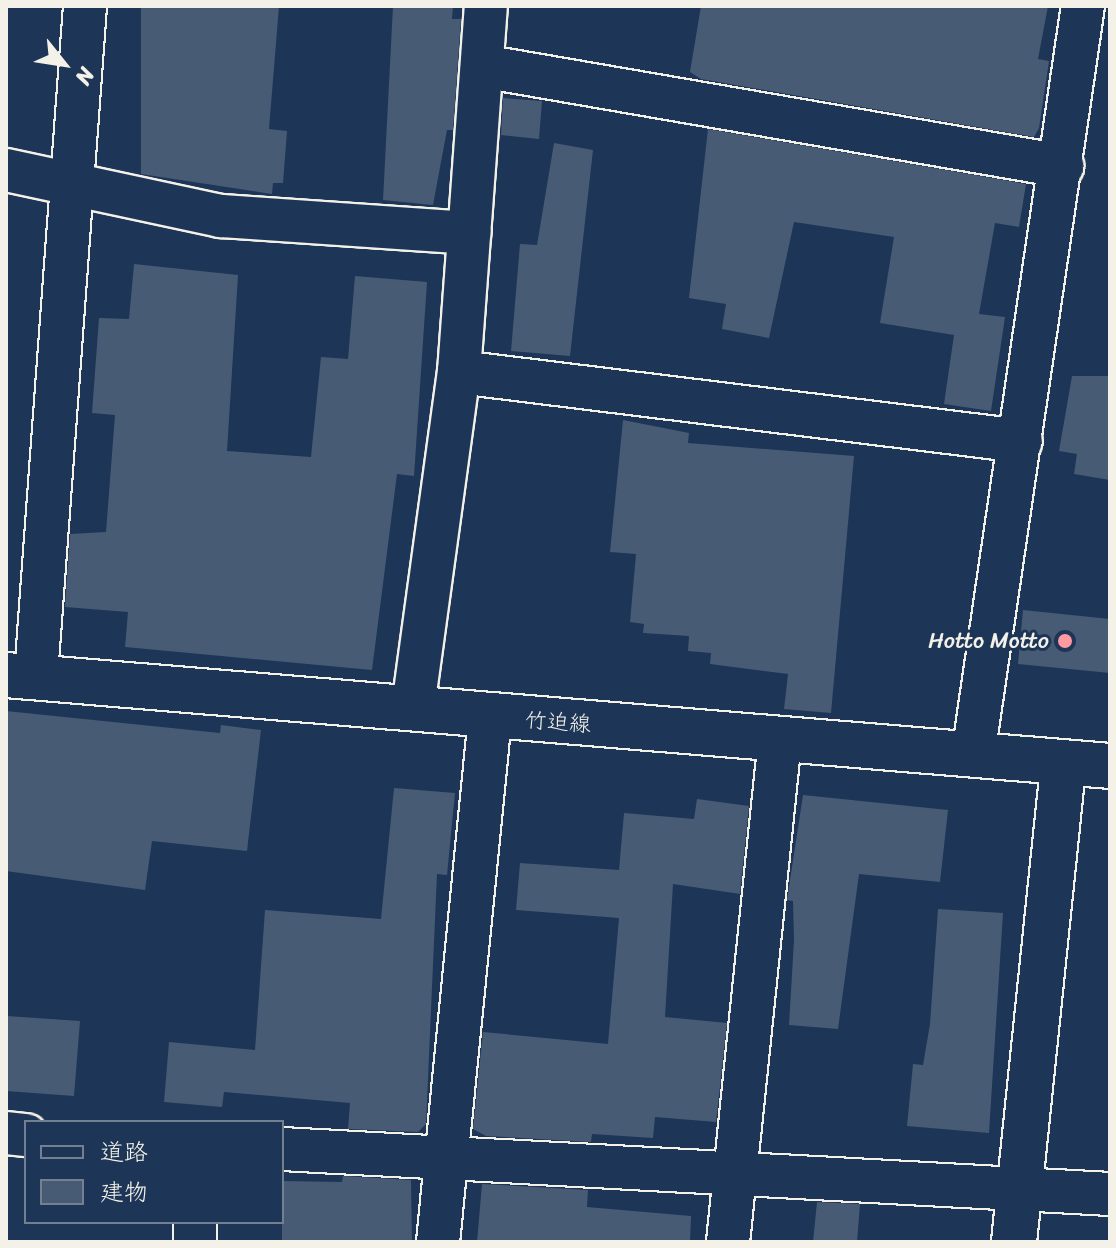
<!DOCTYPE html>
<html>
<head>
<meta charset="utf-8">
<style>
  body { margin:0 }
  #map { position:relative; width:1116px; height:1248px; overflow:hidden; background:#1d3557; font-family:Sriracha,"Klee One",sans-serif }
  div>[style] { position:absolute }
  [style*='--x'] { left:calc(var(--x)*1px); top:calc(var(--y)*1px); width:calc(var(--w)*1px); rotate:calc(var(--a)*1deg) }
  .building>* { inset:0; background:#485b74 }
  .roads { filter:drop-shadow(2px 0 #f4f1e8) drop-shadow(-2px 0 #f4f1e8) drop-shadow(0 2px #f4f1e8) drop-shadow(0 -2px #f4f1e8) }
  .street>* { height:42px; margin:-21px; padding:0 21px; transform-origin:21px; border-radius:21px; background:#1d3557 }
  .secondary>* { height:44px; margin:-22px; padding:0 22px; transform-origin:22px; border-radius:22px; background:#1d3557 }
  .dots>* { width:22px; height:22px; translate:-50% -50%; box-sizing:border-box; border:4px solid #1d3557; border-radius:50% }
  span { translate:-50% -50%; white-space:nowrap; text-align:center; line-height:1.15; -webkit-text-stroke:6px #1d3557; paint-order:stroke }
  .poi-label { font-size:22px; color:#f4f1e8 }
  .right { translate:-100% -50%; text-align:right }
  .street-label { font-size:22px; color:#f4f1e8 }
  .frame { position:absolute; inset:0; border:8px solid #f4f1e8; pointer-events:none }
  .legend { position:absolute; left:24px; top:1120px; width:260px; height:104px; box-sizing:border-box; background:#1d3557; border:2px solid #738091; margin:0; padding:10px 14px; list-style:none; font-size:24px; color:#f4f1e8 }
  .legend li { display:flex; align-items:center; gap:16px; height:40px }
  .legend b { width:40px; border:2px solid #738091 }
  .north { position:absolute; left:24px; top:24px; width:80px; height:80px; -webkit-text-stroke:6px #1d3557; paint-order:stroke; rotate:120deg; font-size:22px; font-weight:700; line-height:32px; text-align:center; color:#f4f1e8 }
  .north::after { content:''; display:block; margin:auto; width:28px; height:36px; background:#f4f1e8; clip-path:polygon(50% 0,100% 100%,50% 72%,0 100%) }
</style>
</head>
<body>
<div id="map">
  <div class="building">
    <div style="clip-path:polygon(141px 6px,279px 6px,269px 129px,287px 131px,283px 183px,273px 183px,272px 194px,141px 174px)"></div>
    <div style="clip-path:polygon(393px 6px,453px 6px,452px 19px,461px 19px,453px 130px,447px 130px,433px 205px,383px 200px)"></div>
    <div style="clip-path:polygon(701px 6px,1048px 6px,1038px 59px,1049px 61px,1039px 128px,1034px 137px,701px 79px,690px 72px)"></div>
    <div style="clip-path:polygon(503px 98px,542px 101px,539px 139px,501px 135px)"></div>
    <div style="clip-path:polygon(708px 129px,1026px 184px,1019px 227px,995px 223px,979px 314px,1005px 317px,991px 411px,944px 404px,954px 335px,880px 323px,894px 237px,794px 222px,769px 338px,722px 329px,726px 304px,689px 298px)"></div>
    <div style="clip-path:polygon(554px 143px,593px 150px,570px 356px,511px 351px,520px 244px,537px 245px)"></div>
    <div style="clip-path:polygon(134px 264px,238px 275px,227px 451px,311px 457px,321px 357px,348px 359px,355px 276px,427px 282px,414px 476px,397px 474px,372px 670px,125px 647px,128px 612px,65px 607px,70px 534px,106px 532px,115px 415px,92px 413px,99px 318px,129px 319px)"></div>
    <div style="clip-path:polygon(1072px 376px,1110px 376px,1110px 480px,1074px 474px,1077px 454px,1059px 451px)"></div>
    <div style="clip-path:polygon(623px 420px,689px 433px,688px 443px,854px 456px,831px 713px,784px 709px,788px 674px,710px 664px,711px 653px,688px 651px,689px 636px,643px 633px,644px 624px,630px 622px,636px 554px,610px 552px)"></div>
    <div style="clip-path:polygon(1023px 610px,1110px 619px,1110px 673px,1018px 664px)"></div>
    <div style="clip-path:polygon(6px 711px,220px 733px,221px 725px,261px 730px,247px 851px,152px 841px,145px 890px,6px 871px)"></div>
    <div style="clip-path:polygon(394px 788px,455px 793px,447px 875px,437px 874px,426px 1124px,418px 1132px,348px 1129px,350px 1103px,224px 1092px,222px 1107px,164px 1102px,169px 1042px,255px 1050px,265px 910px,381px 919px)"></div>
    <div style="clip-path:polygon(803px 795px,948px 810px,940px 882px,859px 874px,838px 1029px,789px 1025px,794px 940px,793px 901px,787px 900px)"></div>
    <div style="clip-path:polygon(697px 799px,749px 806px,740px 894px,673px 884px,665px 1017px,727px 1023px,716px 1122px,655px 1117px,653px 1138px,592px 1134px,591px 1142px,486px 1136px,473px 1129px,483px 1032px,608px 1044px,619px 918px,516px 910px,520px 863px,619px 870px,624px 813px,694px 819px)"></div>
    <div style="clip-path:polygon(938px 909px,1003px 913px,989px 1133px,907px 1126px,913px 1064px,923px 1065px,930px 1024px)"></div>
    <div style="clip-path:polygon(7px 1016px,80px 1021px,74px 1096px,6px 1091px)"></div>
    <div style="clip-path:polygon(343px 1176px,411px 1180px,412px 1242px,282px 1242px,282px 1181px,342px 1182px)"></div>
    <div style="clip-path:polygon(482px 1184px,588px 1190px,587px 1207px,691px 1216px,690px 1242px,477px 1242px)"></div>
    <div style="clip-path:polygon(817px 1202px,860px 1204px,857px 1242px,813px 1242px)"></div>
  </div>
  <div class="roads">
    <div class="street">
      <div style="--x:482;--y:66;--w:589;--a:9.78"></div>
      <div style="--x:6;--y:170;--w:220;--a:12.1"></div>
      <div style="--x:221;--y:216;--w:249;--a:3.9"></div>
      <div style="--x:459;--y:372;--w:566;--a:7"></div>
      <div style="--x:36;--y:675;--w:671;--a:-85.81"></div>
      <div style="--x:413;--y:707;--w:338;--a:-82.2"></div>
      <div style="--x:459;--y:372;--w:367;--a:-85.8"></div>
      <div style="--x:973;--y:755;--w:757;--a:-81.65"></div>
      <div style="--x:6;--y:1133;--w:20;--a:6"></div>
      <div style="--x:282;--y:1149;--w:829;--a:3.11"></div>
      <div style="--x:195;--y:1242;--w:20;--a:-90"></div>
      <div style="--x:438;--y:1242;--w:528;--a:-84.34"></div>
      <div style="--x:728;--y:1242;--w:506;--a:-84.1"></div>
    </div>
    <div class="secondary">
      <div style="--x:6;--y:675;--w:1108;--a:4.71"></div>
      <div style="--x:1014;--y:1242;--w:481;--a:-84.1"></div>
    </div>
  </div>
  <div class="dots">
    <div style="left:1065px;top:641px;background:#ff9aa2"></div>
  </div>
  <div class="poi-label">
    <span class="right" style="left:1049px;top:641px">Hotto Motto</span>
  </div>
  <div class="street-label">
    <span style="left:558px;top:722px;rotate:4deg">竹迫線</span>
  </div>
  <div class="frame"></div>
  <ul class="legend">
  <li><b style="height:10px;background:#1d3557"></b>道路</li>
  <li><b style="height:22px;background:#485b74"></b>建物</li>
  </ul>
  <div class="north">N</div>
</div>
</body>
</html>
